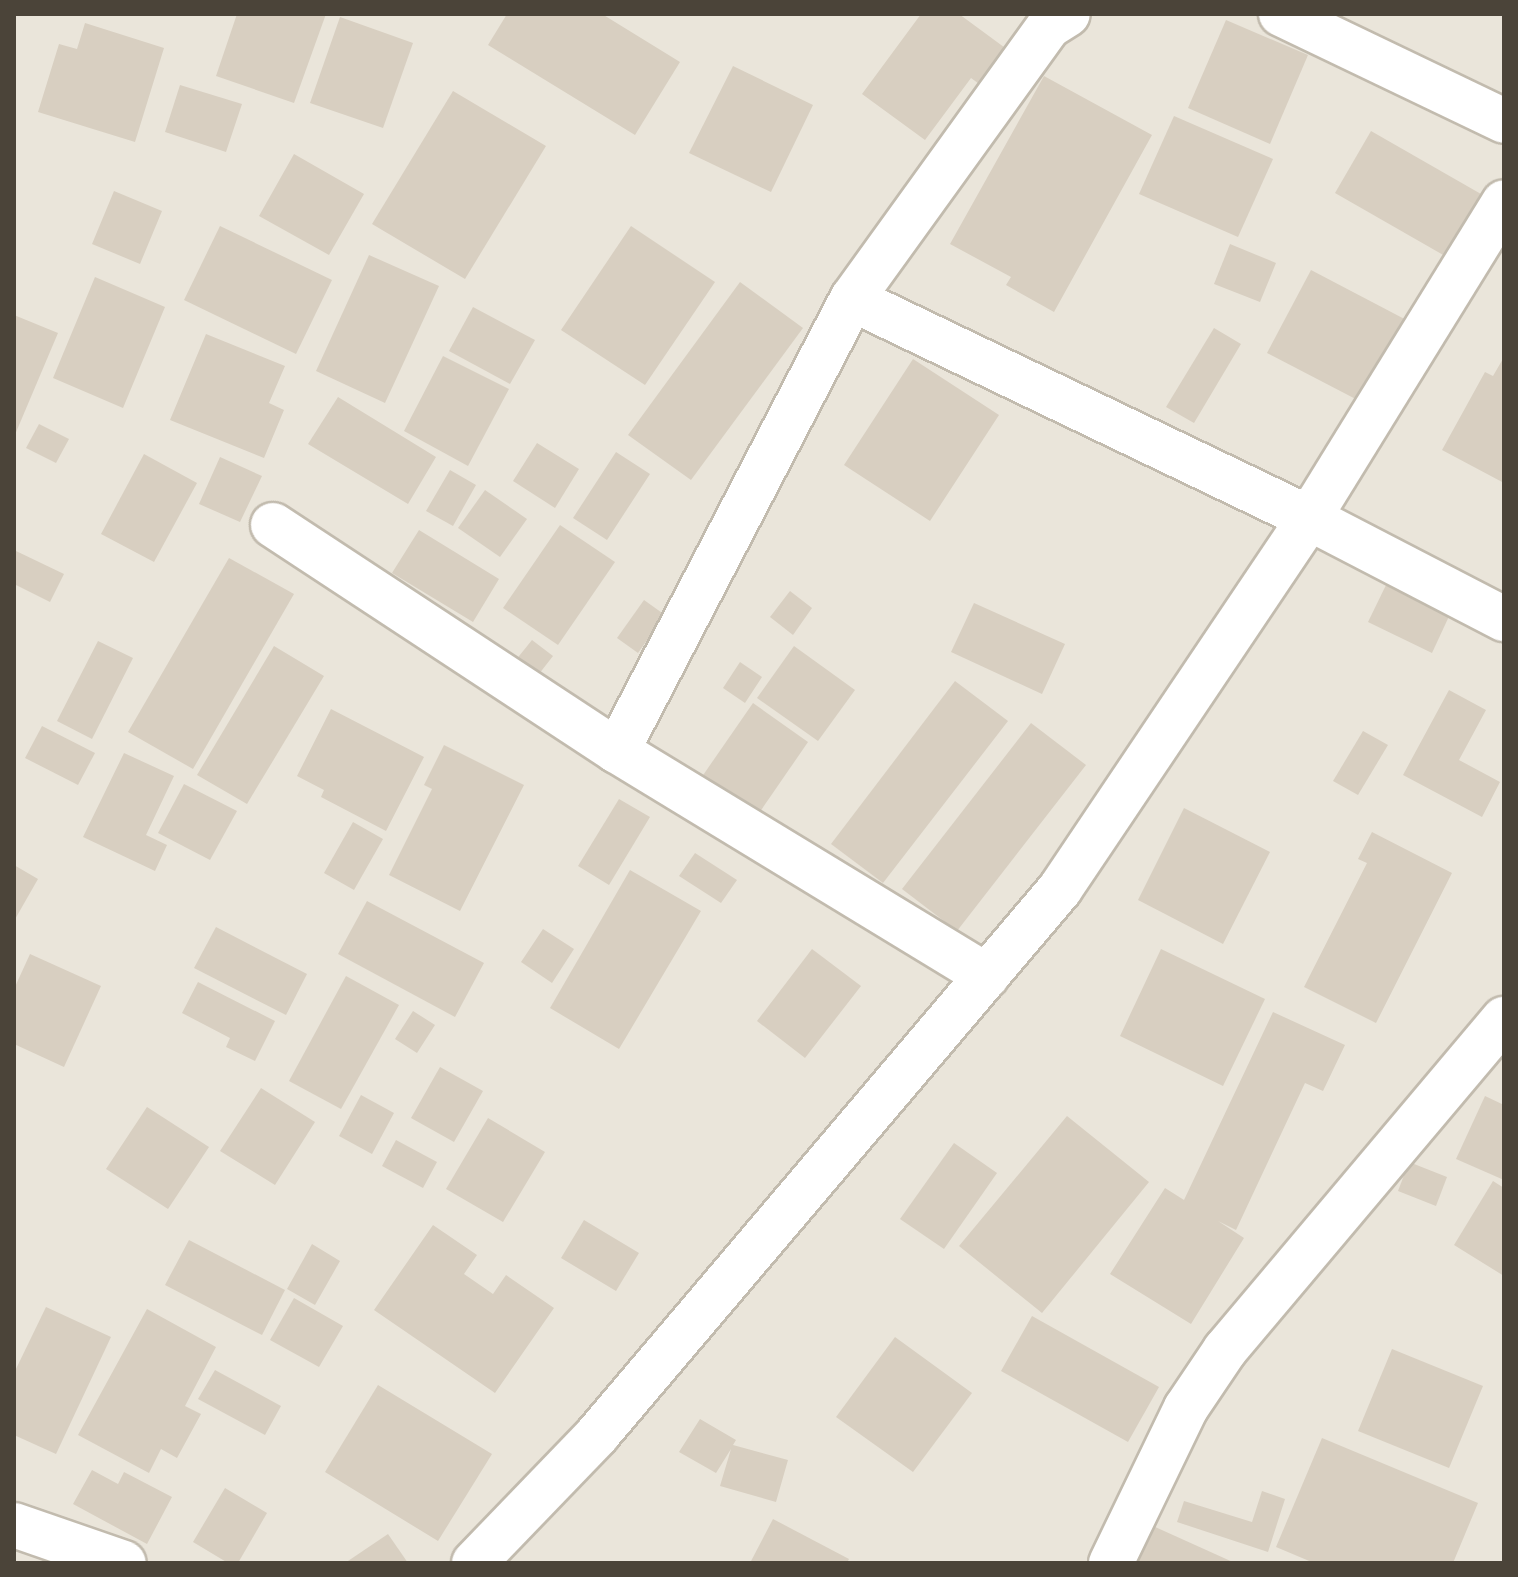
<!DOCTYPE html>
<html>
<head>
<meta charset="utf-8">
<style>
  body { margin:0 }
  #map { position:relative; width:1518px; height:1577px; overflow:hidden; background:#f6f3ec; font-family:Manrope,sans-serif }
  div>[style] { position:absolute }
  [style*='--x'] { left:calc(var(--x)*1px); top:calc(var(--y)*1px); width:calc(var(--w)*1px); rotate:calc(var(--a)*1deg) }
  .residential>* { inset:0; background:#eae5da }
  .building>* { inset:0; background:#d8cfc1 }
  .roads { filter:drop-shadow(2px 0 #c2bbae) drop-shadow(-2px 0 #c2bbae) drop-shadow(0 2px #c2bbae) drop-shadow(0 -2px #c2bbae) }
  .minor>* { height:44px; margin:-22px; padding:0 22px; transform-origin:22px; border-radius:22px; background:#fff }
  span { translate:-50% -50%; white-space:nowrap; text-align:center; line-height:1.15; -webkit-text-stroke:6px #fff; paint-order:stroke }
  .frame { position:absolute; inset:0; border:16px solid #4b4439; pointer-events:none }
</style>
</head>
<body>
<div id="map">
  <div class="residential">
    <div style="clip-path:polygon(14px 14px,1504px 14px,1504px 1563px,14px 1563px)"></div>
  </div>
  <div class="building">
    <div style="clip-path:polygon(237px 14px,326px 14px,294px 103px,216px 76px)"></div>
    <div style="clip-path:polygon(507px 14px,602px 14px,680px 62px,635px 135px,488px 45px)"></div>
    <div style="clip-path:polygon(921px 14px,959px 14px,1012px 53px,986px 89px,971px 78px,925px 140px,862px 94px)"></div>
    <div style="clip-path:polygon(340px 17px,413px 43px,383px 128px,310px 103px)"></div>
    <div style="clip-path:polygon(1226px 20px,1308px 55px,1270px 144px,1188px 108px)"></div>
    <div style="clip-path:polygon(85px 23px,164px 48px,135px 142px,38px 112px,59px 44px,77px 49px)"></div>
    <div style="clip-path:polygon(733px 66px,813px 105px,771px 192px,689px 153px)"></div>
    <div style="clip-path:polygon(1044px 76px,1152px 135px,1054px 312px,1006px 285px,1011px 277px,950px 244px)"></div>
    <div style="clip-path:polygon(180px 85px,242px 104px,226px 152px,165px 132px)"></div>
    <div style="clip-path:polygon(453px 91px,546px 146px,465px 279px,372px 224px)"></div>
    <div style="clip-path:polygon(1174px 116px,1273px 159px,1238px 237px,1139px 194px)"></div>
    <div style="clip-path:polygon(1371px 131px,1481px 194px,1445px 256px,1335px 193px)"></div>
    <div style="clip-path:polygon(294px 154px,364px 194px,329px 255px,259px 216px)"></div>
    <div style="clip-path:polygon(114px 191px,162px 211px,140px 264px,92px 244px)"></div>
    <div style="clip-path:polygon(220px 226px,332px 280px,296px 354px,184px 300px)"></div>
    <div style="clip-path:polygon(631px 226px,715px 282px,645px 385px,561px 330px)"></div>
    <div style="clip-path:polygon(1230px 244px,1276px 263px,1260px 302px,1214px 284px)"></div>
    <div style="clip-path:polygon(369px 255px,439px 286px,385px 403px,316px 371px)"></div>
    <div style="clip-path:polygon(1311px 270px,1414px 324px,1371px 407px,1267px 353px)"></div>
    <div style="clip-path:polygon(95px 277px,165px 307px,123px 408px,53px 378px)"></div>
    <div style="clip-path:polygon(740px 282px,803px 328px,691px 480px,628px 435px)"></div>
    <div style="clip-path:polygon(473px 307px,535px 340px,510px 384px,449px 351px)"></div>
    <div style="clip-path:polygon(14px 315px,58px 333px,14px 437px)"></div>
    <div style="clip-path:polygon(1214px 328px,1241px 344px,1194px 423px,1166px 407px)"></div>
    <div style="clip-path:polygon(206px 334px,285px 366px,269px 403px,284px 410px,264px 458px,170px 420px)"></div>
    <div style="clip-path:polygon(443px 356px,509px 389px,468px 466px,404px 431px)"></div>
    <div style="clip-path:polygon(1504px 357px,1504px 483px,1442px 450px,1485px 372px,1493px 376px)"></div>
    <div style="clip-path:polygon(913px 359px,999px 415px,930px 521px,844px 465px)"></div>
    <div style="clip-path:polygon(338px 397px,436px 457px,408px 504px,308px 444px)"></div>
    <div style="clip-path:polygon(39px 424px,69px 439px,56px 463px,26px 448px)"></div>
    <div style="clip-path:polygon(537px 443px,579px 469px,555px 508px,513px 481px)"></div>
    <div style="clip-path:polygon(616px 452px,650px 474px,607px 540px,573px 518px)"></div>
    <div style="clip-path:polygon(144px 454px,197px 483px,154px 562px,101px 534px)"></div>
    <div style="clip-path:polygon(220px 457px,262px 476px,240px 522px,199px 504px)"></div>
    <div style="clip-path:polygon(450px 470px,476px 485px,453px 526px,426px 511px)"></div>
    <div style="clip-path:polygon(485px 490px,527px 519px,500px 557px,458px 528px)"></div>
    <div style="clip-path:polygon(560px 525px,615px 562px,558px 645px,503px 608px)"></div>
    <div style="clip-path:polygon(419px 530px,499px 579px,473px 622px,392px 573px)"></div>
    <div style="clip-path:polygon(16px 551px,64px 574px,50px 602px,14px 584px)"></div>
    <div style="clip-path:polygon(229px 558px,294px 594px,193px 769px,128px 732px)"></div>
    <div style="clip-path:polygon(1387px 583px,1451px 612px,1432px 653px,1368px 622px)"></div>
    <div style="clip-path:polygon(790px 591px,812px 608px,793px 635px,770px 617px)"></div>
    <div style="clip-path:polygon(644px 600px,665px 615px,638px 653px,617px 638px)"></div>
    <div style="clip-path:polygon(974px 603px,1065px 644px,1042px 694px,951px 652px)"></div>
    <div style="clip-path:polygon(532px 640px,553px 656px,528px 688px,507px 671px)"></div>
    <div style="clip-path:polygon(98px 641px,133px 658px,92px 739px,57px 721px)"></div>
    <div style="clip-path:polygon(274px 646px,324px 676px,247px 804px,197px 775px)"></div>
    <div style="clip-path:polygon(794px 646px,855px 690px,818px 741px,757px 698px)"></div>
    <div style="clip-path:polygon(740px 662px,762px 677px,745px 703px,723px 688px)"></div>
    <div style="clip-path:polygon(955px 681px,1008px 721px,883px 883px,831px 844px)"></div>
    <div style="clip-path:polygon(1449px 690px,1486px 710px,1459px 760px,1500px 782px,1482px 817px,1403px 775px)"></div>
    <div style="clip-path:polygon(753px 703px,808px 742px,755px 819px,699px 781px)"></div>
    <div style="clip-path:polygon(331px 709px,424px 757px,386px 831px,321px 797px,324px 790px,297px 776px)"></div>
    <div style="clip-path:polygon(1031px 723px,1086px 765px,957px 931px,902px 889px)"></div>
    <div style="clip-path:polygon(42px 726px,95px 753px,78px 785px,25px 758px)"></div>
    <div style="clip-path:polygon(1363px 731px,1388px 745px,1358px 795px,1333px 781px)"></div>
    <div style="clip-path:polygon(444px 745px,524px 785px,460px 911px,389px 875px,432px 789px,424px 785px)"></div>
    <div style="clip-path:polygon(124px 753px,174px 776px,146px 835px,167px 845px,155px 871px,83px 837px)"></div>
    <div style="clip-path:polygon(184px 784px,237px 811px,210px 860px,158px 833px)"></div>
    <div style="clip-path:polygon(619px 799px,650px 817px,609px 885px,578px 866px)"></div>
    <div style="clip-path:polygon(1184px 808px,1270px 852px,1223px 944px,1138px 900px)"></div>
    <div style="clip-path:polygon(353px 822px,383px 839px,354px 890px,324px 873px)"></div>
    <div style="clip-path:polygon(1372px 832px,1452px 873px,1376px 1023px,1304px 987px,1367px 863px,1358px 859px)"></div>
    <div style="clip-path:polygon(695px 853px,737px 880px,721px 903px,679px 876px)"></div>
    <div style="clip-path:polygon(14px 865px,38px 879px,14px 921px)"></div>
    <div style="clip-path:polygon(630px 870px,701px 911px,619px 1049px,550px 1008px)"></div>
    <div style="clip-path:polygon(367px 901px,484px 963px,455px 1017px,338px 954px)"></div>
    <div style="clip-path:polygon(216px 927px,307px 974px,286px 1015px,194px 968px)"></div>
    <div style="clip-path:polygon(543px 929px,574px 949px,552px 983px,521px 962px)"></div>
    <div style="clip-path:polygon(812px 949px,861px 986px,805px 1058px,757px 1021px)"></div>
    <div style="clip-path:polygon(1161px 949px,1265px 999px,1223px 1086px,1120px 1036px)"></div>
    <div style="clip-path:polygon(30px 954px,101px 986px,64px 1067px,14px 1044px,14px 989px)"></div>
    <div style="clip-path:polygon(346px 976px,399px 1005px,341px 1109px,289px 1081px)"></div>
    <div style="clip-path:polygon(198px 982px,275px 1021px,255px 1061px,226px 1047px,230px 1038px,182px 1013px)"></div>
    <div style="clip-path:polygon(413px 1011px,435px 1025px,417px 1053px,395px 1039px)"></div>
    <div style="clip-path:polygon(1273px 1012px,1345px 1045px,1323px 1091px,1305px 1083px,1236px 1230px,1218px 1221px,1244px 1238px,1191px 1324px,1110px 1274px,1165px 1188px,1184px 1200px)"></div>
    <div style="clip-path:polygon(440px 1067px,483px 1091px,454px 1142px,411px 1118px)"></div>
    <div style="clip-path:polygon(261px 1088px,315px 1122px,275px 1185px,220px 1151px)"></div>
    <div style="clip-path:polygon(361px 1095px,394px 1113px,372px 1154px,339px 1136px)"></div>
    <div style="clip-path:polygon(1485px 1096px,1504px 1105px,1504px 1180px,1456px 1159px)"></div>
    <div style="clip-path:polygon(147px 1107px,209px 1147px,168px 1209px,106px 1169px)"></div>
    <div style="clip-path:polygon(1067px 1116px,1149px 1182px,1042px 1313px,959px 1246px)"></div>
    <div style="clip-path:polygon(488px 1118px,545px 1152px,503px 1222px,446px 1189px)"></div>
    <div style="clip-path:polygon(396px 1140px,437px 1162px,423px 1188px,382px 1166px)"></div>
    <div style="clip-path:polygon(954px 1143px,997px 1173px,944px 1249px,900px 1219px)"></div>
    <div style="clip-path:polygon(1409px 1162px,1447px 1177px,1436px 1206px,1398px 1191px)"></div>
    <div style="clip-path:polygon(1493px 1181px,1504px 1188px,1504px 1276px,1454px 1245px)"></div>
    <div style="clip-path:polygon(584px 1220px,639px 1253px,616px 1291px,561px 1258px)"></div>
    <div style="clip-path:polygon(433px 1225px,477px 1255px,464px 1274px,493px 1294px,506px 1275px,554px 1308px,495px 1393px,374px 1310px)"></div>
    <div style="clip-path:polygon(189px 1240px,285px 1290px,262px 1335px,165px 1285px)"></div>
    <div style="clip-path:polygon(312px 1244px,340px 1261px,315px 1305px,287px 1289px)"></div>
    <div style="clip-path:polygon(294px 1298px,343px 1326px,319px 1367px,270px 1340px)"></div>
    <div style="clip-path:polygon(46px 1307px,111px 1337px,56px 1454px,14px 1435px,14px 1373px)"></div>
    <div style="clip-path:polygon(147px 1309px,216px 1347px,185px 1406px,201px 1414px,177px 1458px,161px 1449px,149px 1473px,78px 1435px)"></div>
    <div style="clip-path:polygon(1032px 1316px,1159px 1387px,1128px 1442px,1001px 1371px)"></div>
    <div style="clip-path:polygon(895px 1337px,972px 1393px,913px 1472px,836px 1417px)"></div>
    <div style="clip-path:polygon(1392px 1349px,1483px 1386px,1449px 1468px,1358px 1431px)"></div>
    <div style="clip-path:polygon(215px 1370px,281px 1406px,265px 1435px,198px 1399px)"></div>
    <div style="clip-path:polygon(378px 1385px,492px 1454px,438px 1541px,325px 1472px)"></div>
    <div style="clip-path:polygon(700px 1419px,736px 1440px,733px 1445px,788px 1460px,776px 1502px,720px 1486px,731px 1449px,716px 1473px,679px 1452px)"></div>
    <div style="clip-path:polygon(1322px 1438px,1478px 1503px,1453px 1563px,1314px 1563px,1276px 1547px)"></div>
    <div style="clip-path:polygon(92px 1470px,118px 1484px,124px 1472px,172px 1497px,147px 1544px,73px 1504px)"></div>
    <div style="clip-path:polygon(225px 1488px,267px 1513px,238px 1563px,228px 1563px,193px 1542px)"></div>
    <div style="clip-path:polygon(1262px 1491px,1285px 1499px,1268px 1552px,1177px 1522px,1184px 1501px,1252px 1522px)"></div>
    <div style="clip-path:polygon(773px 1519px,849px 1559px,847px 1563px,750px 1563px)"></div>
    <div style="clip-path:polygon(1153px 1526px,1235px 1563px,1136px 1563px)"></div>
    <div style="clip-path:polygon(388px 1534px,408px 1563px,345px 1563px)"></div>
  </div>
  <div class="roads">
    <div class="minor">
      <div style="--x:1281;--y:14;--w:247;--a:25.6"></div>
      <div style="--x:852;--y:299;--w:507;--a:25.6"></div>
      <div style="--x:1309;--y:518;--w:220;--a:27.4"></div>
      <div style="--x:273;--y:525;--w:412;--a:33.3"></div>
      <div style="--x:617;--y:751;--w:433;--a:31.3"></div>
      <div style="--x:617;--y:751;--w:509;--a:-62.53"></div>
      <div style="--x:852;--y:299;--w:337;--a:-54.2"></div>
      <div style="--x:1049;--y:26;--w:22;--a:-32"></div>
      <div style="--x:14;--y:1525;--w:116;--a:19.1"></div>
      <div style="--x:474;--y:1563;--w:178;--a:-46.1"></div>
      <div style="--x:597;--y:1435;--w:716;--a:-49.7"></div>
      <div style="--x:1060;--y:889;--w:447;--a:-56.1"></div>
      <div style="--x:1309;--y:518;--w:371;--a:-58.3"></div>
      <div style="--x:1111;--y:1563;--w:172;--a:-64.2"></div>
      <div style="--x:1186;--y:1408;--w:70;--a:-56.1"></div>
      <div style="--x:1225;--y:1350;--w:433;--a:-49.9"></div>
    </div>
  </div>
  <div class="frame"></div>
</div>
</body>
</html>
